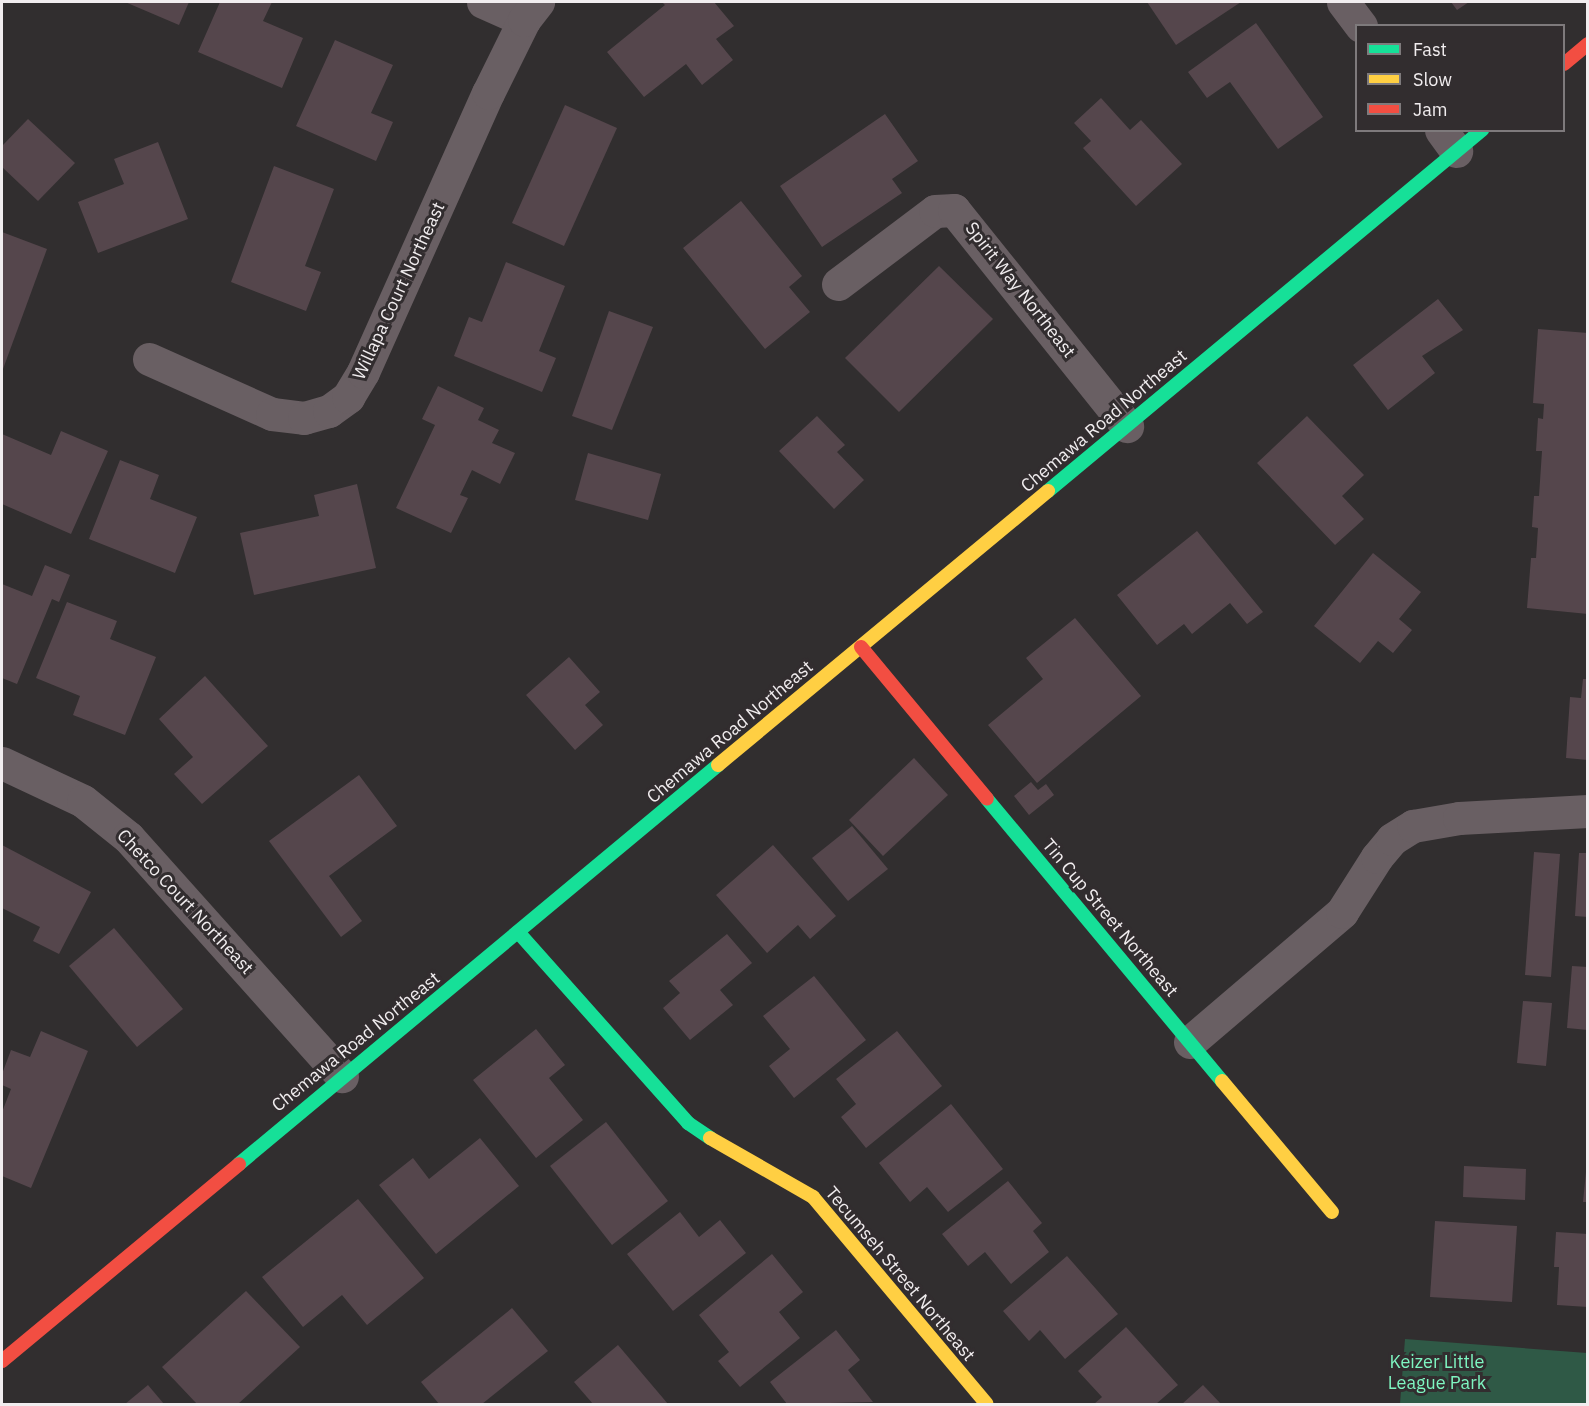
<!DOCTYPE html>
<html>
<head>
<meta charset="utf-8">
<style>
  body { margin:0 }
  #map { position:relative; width:1589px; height:1406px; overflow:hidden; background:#312e2f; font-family:"IBM Plex Sans",sans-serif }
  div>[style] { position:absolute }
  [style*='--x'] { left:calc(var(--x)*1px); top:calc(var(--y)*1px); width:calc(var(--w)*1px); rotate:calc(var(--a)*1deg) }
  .green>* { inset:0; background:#2f5946 }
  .building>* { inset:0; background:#55464c }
  .street>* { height:33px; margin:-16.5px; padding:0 16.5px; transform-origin:16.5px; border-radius:16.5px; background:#695f63 }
  .fast>* { height:14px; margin:-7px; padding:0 7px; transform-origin:7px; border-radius:7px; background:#16e098 }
  .slow>* { height:14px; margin:-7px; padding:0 7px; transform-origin:7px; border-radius:7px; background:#ffcf43 }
  .jam>* { height:14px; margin:-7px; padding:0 7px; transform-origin:7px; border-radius:7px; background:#f24e42 }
  span { translate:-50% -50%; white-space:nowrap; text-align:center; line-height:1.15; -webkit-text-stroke:6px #322d2f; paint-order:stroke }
  .street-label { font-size:18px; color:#f1edef }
  .park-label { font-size:18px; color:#7ef5c1 }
  .frame { position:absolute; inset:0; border:3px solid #f1edef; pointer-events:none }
  .legend { position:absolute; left:1355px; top:24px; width:210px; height:108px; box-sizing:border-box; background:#322d2f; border:2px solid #7e7a7c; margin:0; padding:8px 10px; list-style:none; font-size:18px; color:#f1edef }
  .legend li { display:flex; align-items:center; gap:12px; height:30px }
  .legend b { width:30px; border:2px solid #7e7a7c }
</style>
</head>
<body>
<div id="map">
  <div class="green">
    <div style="clip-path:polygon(1405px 1339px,1587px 1353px,1587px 1404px,1400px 1404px)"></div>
  </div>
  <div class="building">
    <div style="clip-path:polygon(125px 2px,189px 2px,179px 25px)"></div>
    <div style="clip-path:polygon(220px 2px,272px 2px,263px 21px,303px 38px,282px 88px,198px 52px)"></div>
    <div style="clip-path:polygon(662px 2px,714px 2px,734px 26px,716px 39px,733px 60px,702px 85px,686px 64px,644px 97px,607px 52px,665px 5px)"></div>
    <div style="clip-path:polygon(1147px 2px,1241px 2px,1176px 45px)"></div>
    <div style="clip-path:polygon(1451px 2px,1469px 2px,1457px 10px)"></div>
    <div style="clip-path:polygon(1256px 23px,1323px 117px,1278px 149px,1230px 82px,1207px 98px,1188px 72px)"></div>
    <div style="clip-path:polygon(335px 40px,393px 65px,371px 113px,393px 122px,376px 161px,296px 126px)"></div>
    <div style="clip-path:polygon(1101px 98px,1130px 130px,1141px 120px,1182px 164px,1136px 206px,1083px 148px,1091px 141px,1074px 123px)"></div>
    <div style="clip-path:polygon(565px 105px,617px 128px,564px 246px,512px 223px)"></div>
    <div style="clip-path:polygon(885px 114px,918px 161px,892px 179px,902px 193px,822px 247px,780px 186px)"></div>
    <div style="clip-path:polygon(28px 119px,75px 163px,38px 201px,2px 167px,2px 146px)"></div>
    <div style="clip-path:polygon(158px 142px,188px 219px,98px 253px,78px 202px,124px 184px,114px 159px)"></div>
    <div style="clip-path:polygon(274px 166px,334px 189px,305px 266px,321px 272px,306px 311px,231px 282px)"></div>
    <div style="clip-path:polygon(741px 201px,802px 276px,789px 287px,810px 312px,765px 349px,683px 248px)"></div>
    <div style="clip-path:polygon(2px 232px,47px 249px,3px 369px,2px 368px)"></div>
    <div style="clip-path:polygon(506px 262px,565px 286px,539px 351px,556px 358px,542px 392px,454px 356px,469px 317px,482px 322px)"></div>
    <div style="clip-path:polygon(939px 266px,993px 319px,899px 412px,845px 358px)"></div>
    <div style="clip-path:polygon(1438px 299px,1463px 330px,1422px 356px,1435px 373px,1388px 410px,1353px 365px)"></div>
    <div style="clip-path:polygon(609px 311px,653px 327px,612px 430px,572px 416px)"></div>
    <div style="clip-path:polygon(1538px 329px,1588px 333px,1588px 614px,1527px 608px,1531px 558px,1536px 558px,1538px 528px,1532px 527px,1534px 496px,1539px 496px,1542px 451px,1536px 451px,1538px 418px,1543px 419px,1544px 404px,1533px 403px)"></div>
    <div style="clip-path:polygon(438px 386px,484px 408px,478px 420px,499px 430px,492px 443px,515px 453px,500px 484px,472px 470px,460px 495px,468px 498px,451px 533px,396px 508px,435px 425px,422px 419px)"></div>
    <div style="clip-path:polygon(817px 416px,845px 445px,837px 452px,864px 480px,834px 509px,779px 451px)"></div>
    <div style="clip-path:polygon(1307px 416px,1364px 475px,1342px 496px,1364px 519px,1335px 545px,1257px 463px)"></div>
    <div style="clip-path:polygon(61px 431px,108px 451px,71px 534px,2px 504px,2px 434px,51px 455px)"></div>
    <div style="clip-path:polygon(588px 453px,661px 474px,648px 520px,575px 500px)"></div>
    <div style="clip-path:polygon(120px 460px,159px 475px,150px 499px,197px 517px,175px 573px,89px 539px)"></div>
    <div style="clip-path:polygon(357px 484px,376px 568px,254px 595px,240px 533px,319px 516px,314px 495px)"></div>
    <div style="clip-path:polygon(1197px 531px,1263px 612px,1247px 624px,1230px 603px,1192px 634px,1184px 624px,1157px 645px,1117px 595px)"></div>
    <div style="clip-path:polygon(1373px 553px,1421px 592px,1399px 619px,1412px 630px,1393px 653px,1378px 641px,1360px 663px,1314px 626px)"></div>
    <div style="clip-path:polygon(45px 565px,70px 575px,59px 602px,52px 599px,17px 684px,2px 678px,2px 584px,32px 596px)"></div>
    <div style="clip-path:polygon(67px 602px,117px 621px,110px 639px,156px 657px,125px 735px,73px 715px,80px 696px,36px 678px)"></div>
    <div style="clip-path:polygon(1075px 618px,1141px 696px,1037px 783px,988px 725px,1043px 679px,1026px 658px)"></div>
    <div style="clip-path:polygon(569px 657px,600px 692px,585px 705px,603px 725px,575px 750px,526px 695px)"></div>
    <div style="clip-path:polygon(205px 676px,268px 746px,202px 804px,174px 774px,193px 757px,159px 719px)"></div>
    <div style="clip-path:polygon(1583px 679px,1588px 679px,1588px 760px,1566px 758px,1570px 697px,1581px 698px)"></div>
    <div style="clip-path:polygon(914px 758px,948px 795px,883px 856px,849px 820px)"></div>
    <div style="clip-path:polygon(359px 775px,397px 826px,329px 876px,362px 921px,341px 937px,269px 841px)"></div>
    <div style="clip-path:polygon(1031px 782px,1038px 790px,1046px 784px,1054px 795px,1029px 815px,1014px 796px)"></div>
    <div style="clip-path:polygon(852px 826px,888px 869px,848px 901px,812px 858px)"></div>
    <div style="clip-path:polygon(2px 845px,91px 892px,59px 954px,33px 941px,40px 927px,2px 908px)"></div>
    <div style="clip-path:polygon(773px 845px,836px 916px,810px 939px,798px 925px,767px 953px,716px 895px)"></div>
    <div style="clip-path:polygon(1534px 852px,1560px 854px,1551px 977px,1525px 975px)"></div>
    <div style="clip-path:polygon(1579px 853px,1588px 853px,1588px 917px,1575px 916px)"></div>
    <div style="clip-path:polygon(114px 928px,183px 1009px,137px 1047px,69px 966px)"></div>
    <div style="clip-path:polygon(727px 934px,752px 963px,720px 990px,733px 1005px,690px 1040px,663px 1008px,680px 993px,669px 981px)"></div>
    <div style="clip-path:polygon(1572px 966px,1588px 967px,1588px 1030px,1567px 1028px)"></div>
    <div style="clip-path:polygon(814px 976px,866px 1040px,794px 1098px,769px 1066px,790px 1049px,763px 1016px)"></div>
    <div style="clip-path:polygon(1523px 1001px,1552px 1003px,1546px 1066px,1517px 1063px)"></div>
    <div style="clip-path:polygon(536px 1029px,565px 1065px,549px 1078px,583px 1120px,536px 1158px,473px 1080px)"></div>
    <div style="clip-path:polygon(41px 1031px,88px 1051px,31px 1188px,2px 1176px,2px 1112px,11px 1089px,2px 1085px,2px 1074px,11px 1050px,30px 1057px)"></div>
    <div style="clip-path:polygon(897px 1031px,942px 1086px,866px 1148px,841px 1117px,856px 1104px,836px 1079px)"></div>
    <div style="clip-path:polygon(951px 1104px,1003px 1169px,948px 1212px,927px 1187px,910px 1202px,879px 1163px)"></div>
    <div style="clip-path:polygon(606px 1122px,668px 1201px,612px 1245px,550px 1166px)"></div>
    <div style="clip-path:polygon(480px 1138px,519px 1186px,436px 1254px,379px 1185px,413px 1158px,429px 1179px)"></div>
    <div style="clip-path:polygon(1464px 1166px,1526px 1169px,1525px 1200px,1463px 1197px)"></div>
    <div style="clip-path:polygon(1586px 1172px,1588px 1172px,1588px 1202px,1583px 1202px)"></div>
    <div style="clip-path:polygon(1008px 1181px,1042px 1223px,1033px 1231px,1049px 1252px,1011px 1284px,985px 1252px,968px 1266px,942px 1234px)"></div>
    <div style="clip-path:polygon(358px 1199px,424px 1278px,367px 1325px,342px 1295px,303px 1327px,262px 1277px)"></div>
    <div style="clip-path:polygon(680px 1212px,699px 1237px,720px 1220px,746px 1253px,673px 1311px,627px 1254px)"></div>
    <div style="clip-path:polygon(1435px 1221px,1517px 1226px,1512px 1302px,1430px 1297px)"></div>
    <div style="clip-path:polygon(1556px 1232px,1588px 1234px,1588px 1307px,1557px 1305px,1559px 1267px,1554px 1267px)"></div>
    <div style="clip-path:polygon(772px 1254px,803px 1292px,779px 1312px,800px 1338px,740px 1387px,718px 1361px,729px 1352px,699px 1315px)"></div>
    <div style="clip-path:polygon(1067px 1256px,1118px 1314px,1065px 1359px,1040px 1330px,1029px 1341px,1003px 1311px)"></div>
    <div style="clip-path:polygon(246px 1291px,300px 1347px,238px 1404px,197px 1404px,162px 1367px)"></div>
    <div style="clip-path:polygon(512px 1308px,548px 1351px,482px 1404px,439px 1404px,421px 1382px)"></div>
    <div style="clip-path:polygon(1126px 1327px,1178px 1385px,1156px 1404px,1094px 1404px,1102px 1397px,1078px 1371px)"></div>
    <div style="clip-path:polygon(836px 1330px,860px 1360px,848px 1370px,873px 1402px,787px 1404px,770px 1382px)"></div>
    <div style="clip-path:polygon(618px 1345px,668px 1404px,593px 1404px,574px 1382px)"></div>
    <div style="clip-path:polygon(148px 1385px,164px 1404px,125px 1404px)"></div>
    <div style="clip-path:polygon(1203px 1385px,1221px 1404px,1182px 1404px)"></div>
  </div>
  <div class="street">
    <div style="--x:483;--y:2;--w:45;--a:23.7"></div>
    <div style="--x:1343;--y:2;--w:30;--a:53"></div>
    <div style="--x:1441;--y:130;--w:26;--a:54"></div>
    <div style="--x:838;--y:284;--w:121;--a:-37"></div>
    <div style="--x:935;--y:211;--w:19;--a:-3"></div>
    <div style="--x:954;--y:210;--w:277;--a:51.3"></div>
    <div style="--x:149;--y:359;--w:135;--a:24.1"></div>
    <div style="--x:272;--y:414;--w:32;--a:7"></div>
    <div style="--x:304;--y:418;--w:26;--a:-16"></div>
    <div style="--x:329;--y:411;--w:24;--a:-36"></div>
    <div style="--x:348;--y:397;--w:29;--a:-59"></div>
    <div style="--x:363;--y:372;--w:306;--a:-65.9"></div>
    <div style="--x:488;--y:93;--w:81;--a:-63.7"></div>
    <div style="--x:524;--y:20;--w:23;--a:-52"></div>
    <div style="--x:2;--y:763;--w:89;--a:25.1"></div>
    <div style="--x:83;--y:801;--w:58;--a:38.7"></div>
    <div style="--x:128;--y:837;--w:321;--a:48.2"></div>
    <div style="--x:1190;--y:1042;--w:200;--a:-40.5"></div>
    <div style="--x:1342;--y:912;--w:65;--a:-57.5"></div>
    <div style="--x:1377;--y:857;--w:23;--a:-50"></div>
    <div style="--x:1392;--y:839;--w:25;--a:-32"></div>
    <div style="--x:1413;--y:826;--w:47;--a:-9.9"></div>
    <div style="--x:1459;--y:818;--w:129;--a:-3.1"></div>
  </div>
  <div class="fast">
    <div style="--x:1048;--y:491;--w:565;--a:-39.75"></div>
    <div style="--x:987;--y:799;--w:367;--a:50.2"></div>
    <div style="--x:518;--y:932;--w:256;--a:48.3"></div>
    <div style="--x:688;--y:1123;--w:27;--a:34"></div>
    <div style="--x:239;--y:1164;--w:623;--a:-39.79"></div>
  </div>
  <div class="slow">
    <div style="--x:718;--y:765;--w:429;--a:-39.7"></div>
    <div style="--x:1222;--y:1081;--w:171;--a:50"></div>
    <div style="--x:710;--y:1138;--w:119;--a:29.8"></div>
    <div style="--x:813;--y:1197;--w:270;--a:50"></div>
  </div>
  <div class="jam">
    <div style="--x:1564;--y:64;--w:31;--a:-40"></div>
    <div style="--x:861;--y:647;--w:197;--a:50.3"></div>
    <div style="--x:2;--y:1361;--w:308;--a:-39.7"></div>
  </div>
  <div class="street-label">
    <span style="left:1020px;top:290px;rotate:52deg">Spirit Way Northeast</span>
    <span style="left:399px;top:291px;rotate:-65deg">Willapa Court Northeast</span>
    <span style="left:1104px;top:421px;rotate:-40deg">Chemawa Road Northeast</span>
    <span style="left:730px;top:732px;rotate:-40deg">Chemawa Road Northeast</span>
    <span style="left:185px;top:902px;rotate:47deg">Chetco Court Northeast</span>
    <span style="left:1110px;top:918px;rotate:50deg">Tin Cup Street Northeast</span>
    <span style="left:356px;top:1042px;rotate:-39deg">Chemawa Road Northeast</span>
    <span style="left:900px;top:1274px;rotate:50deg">Tecumseh Street Northeast</span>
  </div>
  <div class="park-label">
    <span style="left:1437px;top:1373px">Keizer Little<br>League Park</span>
  </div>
  <div class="frame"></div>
  <ul class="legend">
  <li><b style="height:8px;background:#16e098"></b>Fast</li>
  <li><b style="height:8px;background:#ffcf43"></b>Slow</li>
  <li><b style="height:8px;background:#f24e42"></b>Jam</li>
  </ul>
</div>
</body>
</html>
